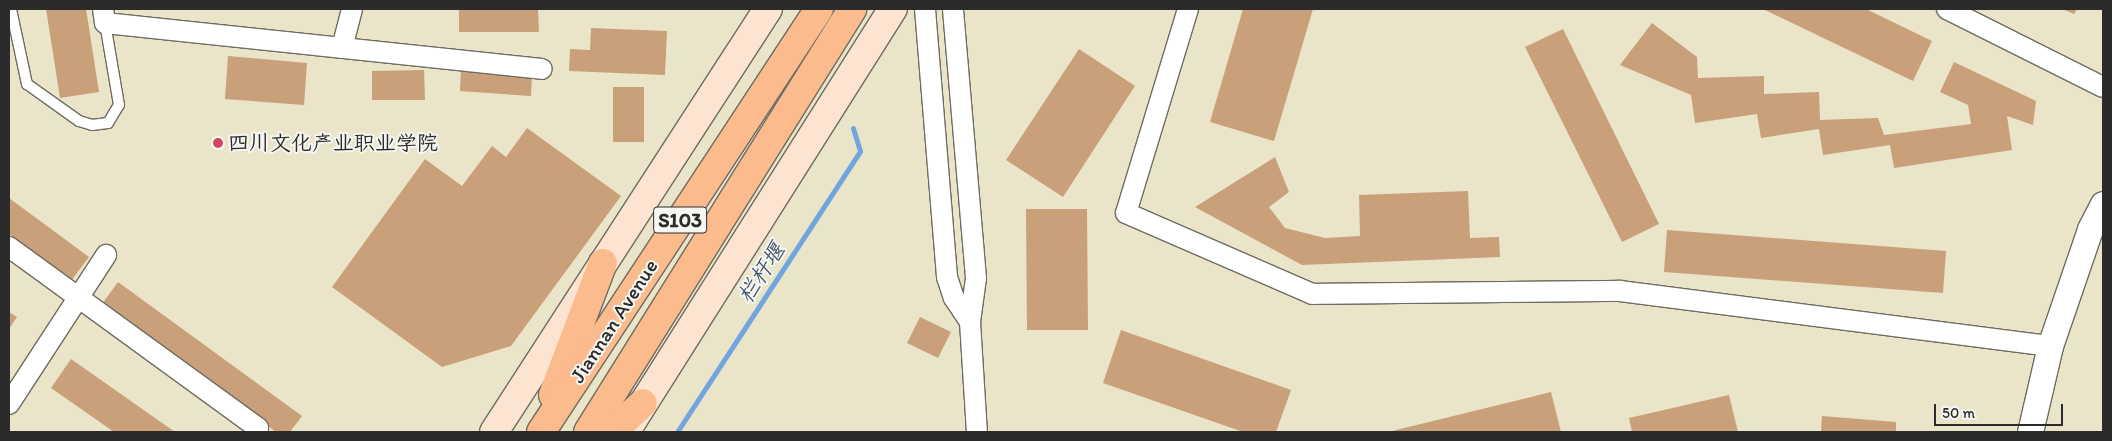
<!DOCTYPE html>
<html>
<head>
<meta charset="utf-8">
<style>
  body { margin:0 }
  #map { position:relative; width:2112px; height:441px; overflow:hidden; background:#eae5c8; font-family:Itim,"LXGW WenKai TC",sans-serif }
  div>[style] { position:absolute }
  [style*='--x'] { left:calc(var(--x)*1px); top:calc(var(--y)*1px); width:calc(var(--w)*1px); rotate:calc(var(--a)*1deg) }
  .stream>* { height:5px; margin:-2.5px; padding:0 2.5px; transform-origin:2.5px; border-radius:2.5px; background:#71a5dd }
  .building>* { inset:0; background:#c9a07a }
  .roads { filter:drop-shadow(1px 0 #6e6c62) drop-shadow(-1px 0 #6e6c62) drop-shadow(0 1px #6e6c62) drop-shadow(0 -1px #6e6c62) }
  .service>* { height:10px; margin:-5px; padding:0 5px; transform-origin:5px; border-radius:5px; background:#fff }
  .minor>* { height:20px; margin:-10px; padding:0 10px; transform-origin:10px; border-radius:10px; background:#fff }
  .tertiary>* { height:25px; margin:-12.5px; padding:0 12.5px; transform-origin:12.5px; border-radius:12.5px; background:#fff }
  .secondary>* { height:28px; margin:-14px; padding:0 14px; transform-origin:14px; border-radius:14px; background:#fde4d1 }
  .trunk>* { height:28px; margin:-14px; padding:0 14px; transform-origin:14px; border-radius:14px; background:#fbbb8d }
  .dots>* { width:14px; height:14px; translate:-50% -50%; box-sizing:border-box; border:2px solid #f6f6f2; border-radius:50% }
  span { translate:-50% -50%; white-space:nowrap; text-align:center; line-height:1.15; -webkit-text-stroke:4px #f6f6f2; paint-order:stroke }
  .shield-label span { padding:1px 4px; background:#f6f6f2; border:1px solid; border-radius:4px; -webkit-text-stroke-width:0 }
  .shield-label { font-size:20px; color:#2b2b2b; font-weight:700 }
  .poi-label { font-size:21px; color:#2b2b2b }
  .left { translate:0 -50%; text-align:left }
  .street-label { font-size:21px; color:#2b2b2b }
  .water-label { font-size:22px; color:#445669; font-style:italic }
  .frame { position:absolute; inset:0; border:10px solid #2b2b2b; pointer-events:none }
  .scale { position:absolute; left:1934px; top:404px; width:129px; height:22px; box-sizing:border-box; border:2px solid #2b2b2b; border-top:0; padding-left:6px; font-size:15px; line-height:18px; white-space:nowrap; color:#2b2b2b; -webkit-text-stroke:4px #f6f6f2; paint-order:stroke }
</style>
</head>
<body>
<div id="map">
  <div class="stream">
    <div style="--x:677;--y:432;--w:335;--a:-56.9"></div>
    <div style="--x:860;--y:151;--w:24;--a:-107"></div>
  </div>
  <div class="building">
    <div style="clip-path:polygon(46px 9px,86px 9px,99px 92px,60px 98px)"></div>
    <div style="clip-path:polygon(459px 9px,538px 9px,539px 32px,459px 32px)"></div>
    <div style="clip-path:polygon(1243px 9px,1313px 9px,1274px 141px,1210px 122px)"></div>
    <div style="clip-path:polygon(1763px 9px,1866px 9px,1932px 41px,1913px 81px)"></div>
    <div style="clip-path:polygon(2062px 9px,2077px 9px,2074px 14px)"></div>
    <div style="clip-path:polygon(1652px 23px,1697px 57px,1698px 78px,1764px 76px,1764px 94px,1819px 92px,1820px 120px,1878px 118px,1884px 135px,1971px 124px,1968px 105px,1940px 92px,1954px 62px,2036px 101px,2033px 125px,2007px 116px,2012px 150px,1894px 168px,1890px 145px,1823px 155px,1819px 129px,1761px 138px,1757px 114px,1695px 123px,1691px 95px,1620px 65px)"></div>
    <div style="clip-path:polygon(591px 28px,667px 31px,665px 75px,569px 71px,570px 49px,590px 50px)"></div>
    <div style="clip-path:polygon(1563px 29px,1659px 224px,1622px 242px,1525px 47px)"></div>
    <div style="clip-path:polygon(1079px 49px,1135px 86px,1063px 197px,1006px 160px)"></div>
    <div style="clip-path:polygon(228px 56px,307px 63px,304px 105px,225px 99px)"></div>
    <div style="clip-path:polygon(461px 69px,532px 74px,531px 96px,460px 91px)"></div>
    <div style="clip-path:polygon(424px 70px,425px 100px,372px 100px,372px 71px)"></div>
    <div style="clip-path:polygon(613px 87px,644px 87px,644px 142px,613px 142px)"></div>
    <div style="clip-path:polygon(527px 128px,621px 196px,511px 346px,442px 367px,332px 287px,425px 159px,462px 186px,492px 146px,506px 157px)"></div>
    <div style="clip-path:polygon(1275px 157px,1289px 192px,1269px 207px,1285px 228px,1325px 238px,1360px 236px,1359px 195px,1468px 191px,1470px 238px,1499px 237px,1500px 257px,1302px 265px,1195px 207px)"></div>
    <div style="clip-path:polygon(9px 198px,89px 257px,71px 281px,9px 234px)"></div>
    <div style="clip-path:polygon(1026px 209px,1087px 209px,1088px 330px,1027px 330px)"></div>
    <div style="clip-path:polygon(1667px 230px,1946px 251px,1943px 293px,1664px 272px)"></div>
    <div style="clip-path:polygon(118px 282px,302px 416px,290px 432px,276px 432px,102px 304px)"></div>
    <div style="clip-path:polygon(9px 312px,17px 317px,9px 329px)"></div>
    <div style="clip-path:polygon(920px 317px,951px 332px,938px 358px,907px 343px)"></div>
    <div style="clip-path:polygon(1121px 330px,1291px 390px,1276px 432px,1243px 432px,1103px 383px)"></div>
    <div style="clip-path:polygon(71px 359px,175px 432px,114px 432px,51px 388px)"></div>
    <div style="clip-path:polygon(1551px 392px,1561px 432px,1388px 432px)"></div>
    <div style="clip-path:polygon(1729px 395px,1738px 432px,1632px 432px,1629px 418px)"></div>
    <div style="clip-path:polygon(1822px 416px,1896px 422px,1896px 432px,1821px 432px)"></div>
  </div>
  <div class="roads">
    <div class="service">
      <div style="--x:11;--y:9;--w:77;--a:78"></div>
      <div style="--x:27;--y:84;--w:64;--a:35.4"></div>
      <div style="--x:79;--y:121;--w:14;--a:17"></div>
      <div style="--x:92;--y:125;--w:16;--a:-7"></div>
      <div style="--x:108;--y:123;--w:21;--a:-59"></div>
      <div style="--x:119;--y:105;--w:83;--a:-99.7"></div>
    </div>
    <div class="minor">
      <div style="--x:103;--y:9;--w:14;--a:82"></div>
      <div style="--x:105;--y:23;--w:439;--a:6"></div>
      <div style="--x:925;--y:9;--w:269;--a:85.3"></div>
      <div style="--x:947;--y:277;--w:22;--a:72"></div>
      <div style="--x:954;--y:298;--w:29;--a:56"></div>
      <div style="--x:970;--y:322;--w:44;--a:-82.2"></div>
      <div style="--x:976;--y:278;--w:270;--a:-94.9"></div>
      <div style="--x:1188;--y:9;--w:213;--a:106.9"></div>
      <div style="--x:1126;--y:213;--w:203;--a:23.5"></div>
      <div style="--x:1312;--y:294;--w:308;--a:-0.6"></div>
      <div style="--x:1620;--y:291;--w:434;--a:7.3"></div>
      <div style="--x:1947;--y:9;--w:174;--a:26.6"></div>
      <div style="--x:342;--y:48;--w:40;--a:-75.6"></div>
      <div style="--x:9;--y:247;--w:308;--a:36"></div>
      <div style="--x:258;--y:428;--w:4;--a:117"></div>
      <div style="--x:970;--y:322;--w:110;--a:86.4"></div>
      <div style="--x:9;--y:404;--w:178;--a:-56.9"></div>
    </div>
    <div class="tertiary">
      <div style="--x:2030;--y:432;--w:88;--a:-76.9"></div>
      <div style="--x:2050;--y:346;--w:124;--a:-71.1"></div>
      <div style="--x:2090;--y:229;--w:28;--a:-63"></div>
    </div>
    <div class="secondary">
      <div style="--x:631;--y:423;--w:490;--a:-57.7"></div>
      <div style="--x:494;--y:432;--w:504;--a:-57.07"></div>
    </div>
    <div class="trunk">
      <div style="--x:553;--y:395;--w:141;--a:-69.3"></div>
      <div style="--x:541;--y:432;--w:506;--a:-56.69"></div>
      <div style="--x:588;--y:432;--w:499;--a:-58"></div>
      <div style="--x:612;--y:432;--w:42;--a:-43.1"></div>
    </div>
  </div>
  <div class="dots">
    <div style="left:218px;top:143px;background:#d1495b"></div>
  </div>
  <div class="shield-label">
    <span style="left:680px;top:220px">S103</span>
  </div>
  <div class="poi-label">
    <span class="left" style="left:228px;top:143px">四川文化产业职业学院</span>
  </div>
  <div class="street-label">
    <span style="left:614px;top:321px;rotate:-57deg">Jiannan Avenue</span>
  </div>
  <div class="water-label">
    <span style="left:761px;top:273px;rotate:-57deg">栏杆堰</span>
  </div>
  <div class="frame"></div>
  <div class="scale">50 m</div>
</div>
</body>
</html>
